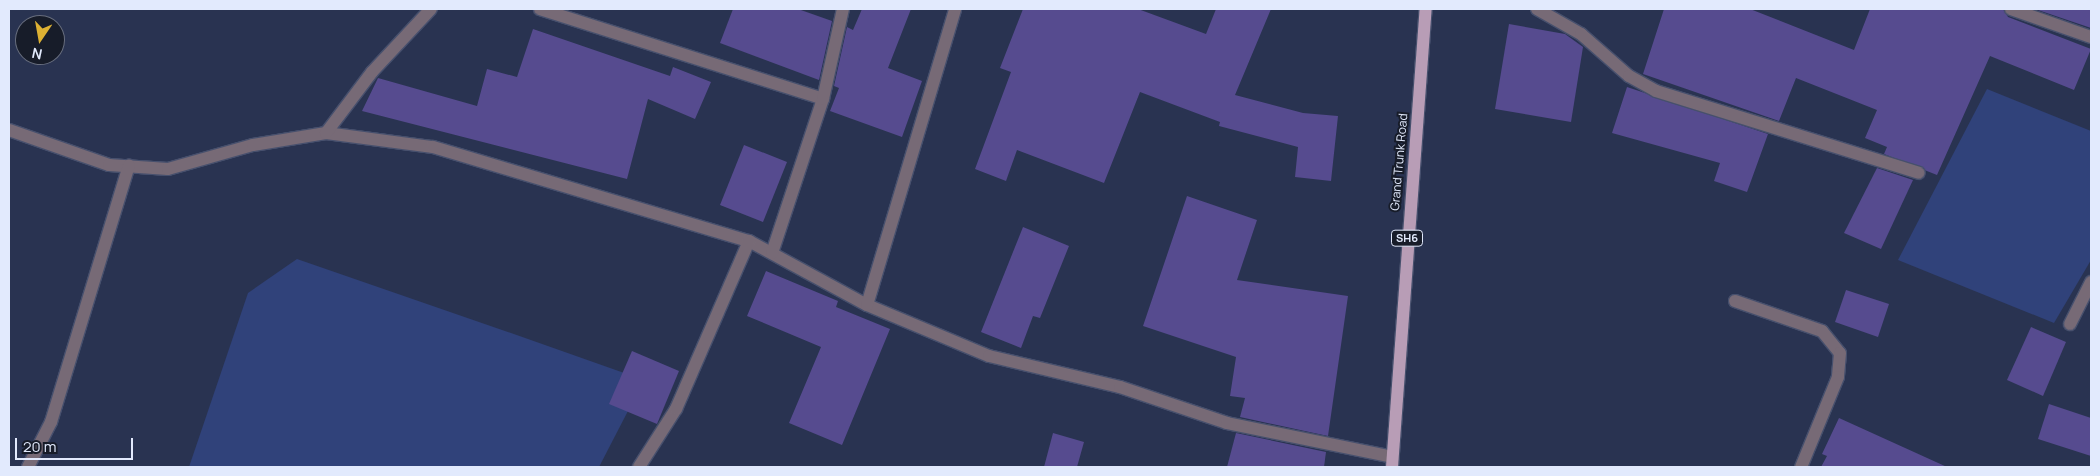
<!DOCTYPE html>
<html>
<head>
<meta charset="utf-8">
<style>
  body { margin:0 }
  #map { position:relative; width:2100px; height:476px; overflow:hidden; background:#293351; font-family:Manrope,sans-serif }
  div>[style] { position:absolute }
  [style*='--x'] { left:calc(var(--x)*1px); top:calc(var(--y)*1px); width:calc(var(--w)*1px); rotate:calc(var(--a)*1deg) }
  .green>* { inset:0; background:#30427a }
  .building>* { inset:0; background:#564b8f }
  .roads { filter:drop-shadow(1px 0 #47506d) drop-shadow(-1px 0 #47506d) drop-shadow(0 1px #47506d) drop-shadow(0 -1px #47506d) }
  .minor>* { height:12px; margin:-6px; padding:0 6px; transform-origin:6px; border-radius:6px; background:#776a76 }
  .major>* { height:12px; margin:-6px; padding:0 6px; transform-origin:6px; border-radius:6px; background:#b89db6 }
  span { translate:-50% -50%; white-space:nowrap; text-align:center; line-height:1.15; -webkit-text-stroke:4px #171c29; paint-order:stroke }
  .shield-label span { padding:1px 4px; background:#171c29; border:1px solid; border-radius:4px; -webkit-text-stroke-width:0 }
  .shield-label { font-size:11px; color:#e2eafd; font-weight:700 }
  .street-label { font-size:12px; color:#e2eafd }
  .frame { position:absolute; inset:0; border:10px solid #e2eafd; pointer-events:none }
  .north { position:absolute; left:15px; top:15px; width:50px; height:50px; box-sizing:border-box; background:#171c29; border:1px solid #686e7e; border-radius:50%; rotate:192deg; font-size:14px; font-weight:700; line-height:20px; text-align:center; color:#e2eafd }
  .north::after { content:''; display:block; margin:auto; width:18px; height:22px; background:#ddb133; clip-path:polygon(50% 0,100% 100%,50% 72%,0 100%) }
  .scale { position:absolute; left:15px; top:438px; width:118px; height:22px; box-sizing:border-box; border:2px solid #e2eafd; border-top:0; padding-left:6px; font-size:15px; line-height:18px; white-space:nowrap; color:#e2eafd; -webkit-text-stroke:4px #171c29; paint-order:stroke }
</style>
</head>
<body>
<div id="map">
  <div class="green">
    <div style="clip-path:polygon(1987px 89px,2091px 131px,2091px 260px,2054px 323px,1898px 260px)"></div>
    <div style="clip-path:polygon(297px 259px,511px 333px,644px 380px,599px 467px,189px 467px,248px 293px)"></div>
  </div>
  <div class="building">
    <div style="clip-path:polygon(733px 9px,798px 9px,832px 21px,819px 80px,720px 43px)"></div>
    <div style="clip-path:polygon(862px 9px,911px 9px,888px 68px,922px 81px,902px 137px,830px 111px,839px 88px,834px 86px,847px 27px,853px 30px)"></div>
    <div style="clip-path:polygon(1023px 9px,1138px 9px,1206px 34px,1216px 9px,1271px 9px,1235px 95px,1303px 113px,1338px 116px,1331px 181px,1295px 177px,1298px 147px,1219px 126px,1220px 122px,1140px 92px,1104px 183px,1017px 150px,1006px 181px,975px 169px,1011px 72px,1000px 68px)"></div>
    <div style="clip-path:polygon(1664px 9px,1750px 9px,1854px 50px,1870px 9px,2003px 9px,2008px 17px,2091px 49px,2074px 90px,1990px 56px,1937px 175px,1884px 154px,1887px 147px,1865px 138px,1877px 110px,1796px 78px,1779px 121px,1643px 74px)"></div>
    <div style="clip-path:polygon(2035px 9px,2091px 9px,2091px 28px)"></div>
    <div style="clip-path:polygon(1509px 24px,1565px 34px,1583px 47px,1571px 122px,1495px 109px)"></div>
    <div style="clip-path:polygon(533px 29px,670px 76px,673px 67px,711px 82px,695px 119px,648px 99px,627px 179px,362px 111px,378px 78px,477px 106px,487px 69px,517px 77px)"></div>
    <div style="clip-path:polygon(1627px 87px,1768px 134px,1747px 192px,1714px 181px,1720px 163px,1612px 133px)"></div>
    <div style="clip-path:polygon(744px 145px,787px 162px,763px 222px,720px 205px)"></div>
    <div style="clip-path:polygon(1877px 168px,1913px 180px,1881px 249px,1844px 233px)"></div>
    <div style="clip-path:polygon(1187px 196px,1257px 220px,1237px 280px,1348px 296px,1328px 436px,1240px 417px,1245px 398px,1230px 396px,1236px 357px,1143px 326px)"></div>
    <div style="clip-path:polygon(1023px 227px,1069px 246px,1040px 318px,1033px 316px,1021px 348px,981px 332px)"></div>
    <div style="clip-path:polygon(766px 271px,838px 301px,836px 307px,890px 329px,842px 445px,789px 423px,821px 347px,747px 316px)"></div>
    <div style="clip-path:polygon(1846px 290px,1889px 304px,1878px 337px,1835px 322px)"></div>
    <div style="clip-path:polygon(2031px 327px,2066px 342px,2043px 396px,2007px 380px)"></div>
    <div style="clip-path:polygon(632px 351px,679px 371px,657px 424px,609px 404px)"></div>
    <div style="clip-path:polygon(2049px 404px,2091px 418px,2091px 456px,2038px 439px)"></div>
    <div style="clip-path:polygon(1839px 418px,1947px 467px,1821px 467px,1827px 456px,1822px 454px)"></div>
    <div style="clip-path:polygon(1053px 433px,1084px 442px,1077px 467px,1044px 467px)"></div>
    <div style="clip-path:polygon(1236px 433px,1326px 452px,1324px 467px,1227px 467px)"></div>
  </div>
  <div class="roads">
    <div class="minor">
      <div style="--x:540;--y:9;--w:297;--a:17.6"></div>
      <div style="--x:1537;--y:9;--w:51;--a:29.6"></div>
      <div style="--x:1581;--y:34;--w:64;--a:41.2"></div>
      <div style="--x:1629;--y:76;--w:31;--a:29"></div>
      <div style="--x:1656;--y:91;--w:275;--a:17.3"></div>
      <div style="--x:2011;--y:9;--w:85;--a:19.3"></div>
      <div style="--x:9;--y:130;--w:106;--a:19.3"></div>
      <div style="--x:109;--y:165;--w:59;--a:3.9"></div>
      <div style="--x:168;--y:169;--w:88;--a:-15.8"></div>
      <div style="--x:253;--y:145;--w:74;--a:-9.3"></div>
      <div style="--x:326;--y:133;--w:108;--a:7.5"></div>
      <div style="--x:433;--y:147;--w:330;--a:16.6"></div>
      <div style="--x:749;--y:241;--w:134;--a:28.5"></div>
      <div style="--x:867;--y:305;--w:132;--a:22.7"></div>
      <div style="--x:989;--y:356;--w:135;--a:13.3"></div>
      <div style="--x:1120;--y:387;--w:113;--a:18.6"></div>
      <div style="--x:1227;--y:423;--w:168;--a:11.6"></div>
      <div style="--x:326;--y:133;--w:76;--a:-53"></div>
      <div style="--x:372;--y:72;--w:86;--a:-46.9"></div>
      <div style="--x:772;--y:253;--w:162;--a:-71.7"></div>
      <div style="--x:823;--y:99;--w:92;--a:-77.5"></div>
      <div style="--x:1735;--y:301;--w:92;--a:19"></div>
      <div style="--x:1822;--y:331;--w:28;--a:51"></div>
      <div style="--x:1840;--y:353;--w:24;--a:95"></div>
      <div style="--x:1838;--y:377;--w:97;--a:112.3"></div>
      <div style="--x:867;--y:305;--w:309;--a:-73.4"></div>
      <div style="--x:2070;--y:324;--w:47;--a:-63.4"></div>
      <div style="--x:28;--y:467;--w:51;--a:-62.9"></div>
      <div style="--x:51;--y:422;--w:268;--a:-73.1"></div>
      <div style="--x:639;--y:467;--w:69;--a:-57.5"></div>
      <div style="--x:676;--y:409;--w:183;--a:-66.5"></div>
    </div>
    <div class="major">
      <div style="--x:1392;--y:467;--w:459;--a:-85.8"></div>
    </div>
  </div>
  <div class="shield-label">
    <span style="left:1407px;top:238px">SH6</span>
  </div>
  <div class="street-label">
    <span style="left:1399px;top:162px;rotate:-85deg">Grand Trunk Road</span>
  </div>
  <div class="frame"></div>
  <div class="north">N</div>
  <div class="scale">20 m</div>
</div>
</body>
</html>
